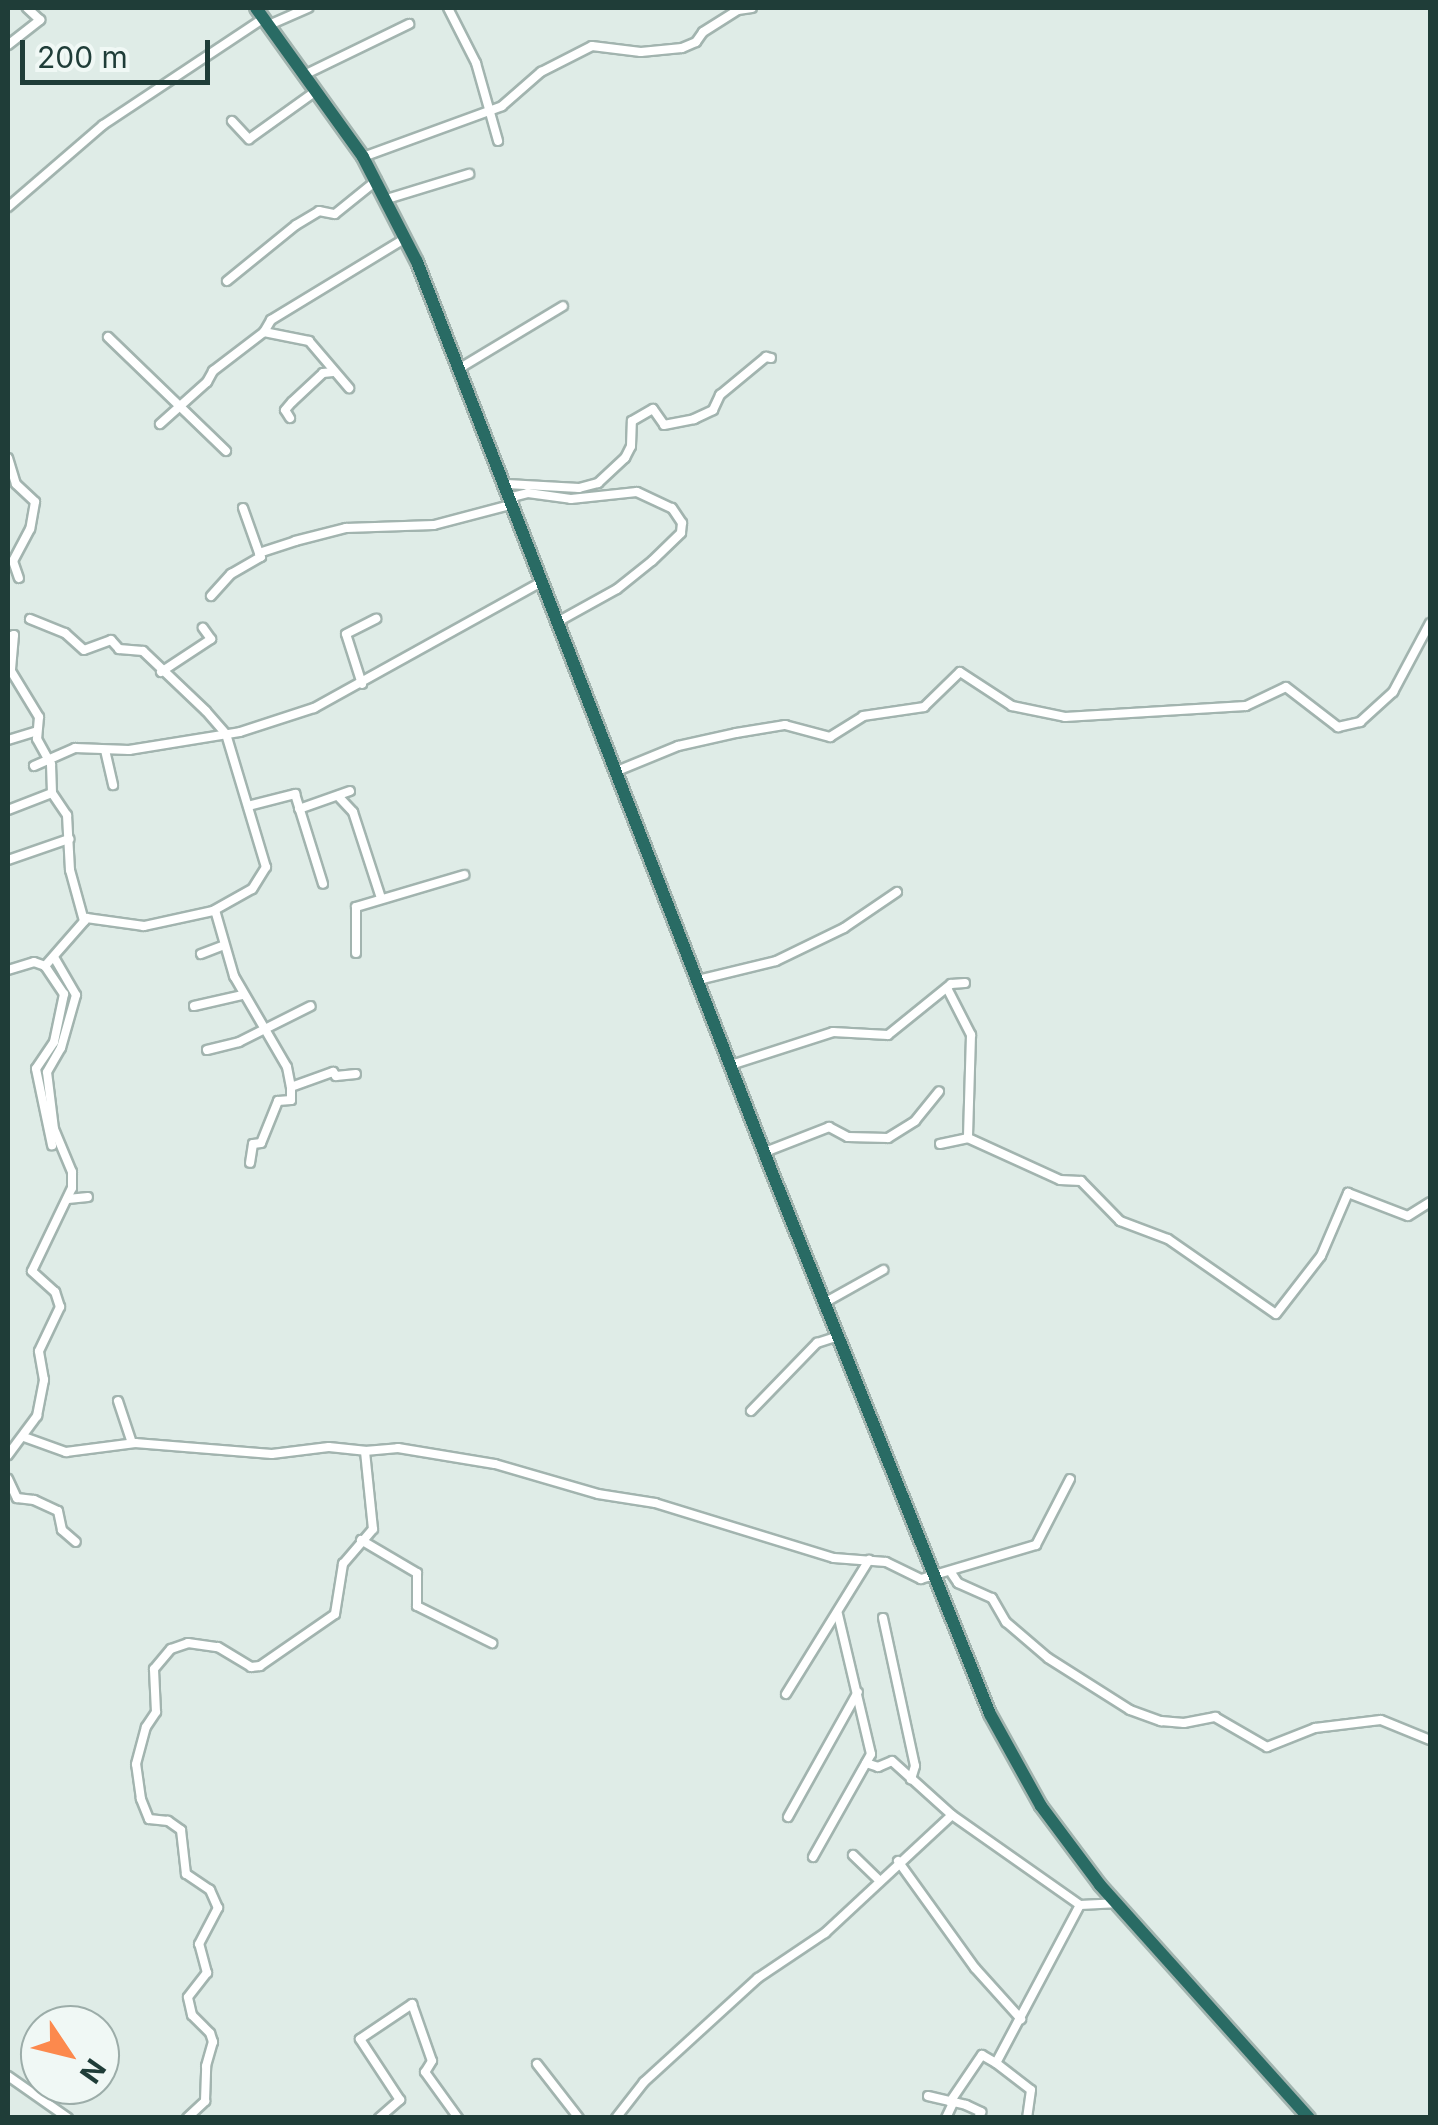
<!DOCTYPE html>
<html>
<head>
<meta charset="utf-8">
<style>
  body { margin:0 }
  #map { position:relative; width:1438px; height:2125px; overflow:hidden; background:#dfece7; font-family:Inter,sans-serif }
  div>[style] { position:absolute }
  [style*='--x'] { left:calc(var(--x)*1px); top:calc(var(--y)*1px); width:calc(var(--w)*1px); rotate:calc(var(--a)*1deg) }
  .roads { filter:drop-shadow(2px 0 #a2b4af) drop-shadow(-2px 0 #a2b4af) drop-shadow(0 2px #a2b4af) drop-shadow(0 -2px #a2b4af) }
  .street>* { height:8px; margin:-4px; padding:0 4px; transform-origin:4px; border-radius:4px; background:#fff }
  .highway>* { height:12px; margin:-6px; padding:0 6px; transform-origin:6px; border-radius:6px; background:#296b64 }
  span { translate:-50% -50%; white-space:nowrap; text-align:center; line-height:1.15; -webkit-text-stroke:10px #f0f8f5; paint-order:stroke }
  .frame { position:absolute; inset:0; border:10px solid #1f3d38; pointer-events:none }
  .north { position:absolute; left:20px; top:2005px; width:100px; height:100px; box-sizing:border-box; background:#f0f8f5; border:2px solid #9cada9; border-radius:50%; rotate:125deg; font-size:28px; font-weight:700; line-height:40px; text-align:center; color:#1f3d38 }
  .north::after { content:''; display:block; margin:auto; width:35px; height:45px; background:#fc894d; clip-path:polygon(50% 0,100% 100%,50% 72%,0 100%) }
  .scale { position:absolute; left:20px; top:40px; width:190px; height:45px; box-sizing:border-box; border:5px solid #1f3d38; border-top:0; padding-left:12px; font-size:30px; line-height:35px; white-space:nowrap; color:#1f3d38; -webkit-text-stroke:8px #f0f8f5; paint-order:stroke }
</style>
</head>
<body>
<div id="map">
  <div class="roads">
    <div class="street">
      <div style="--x:448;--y:8;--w:62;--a:63"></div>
      <div style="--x:476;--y:63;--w:81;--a:74.2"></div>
      <div style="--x:269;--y:25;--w:43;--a:-23.6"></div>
      <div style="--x:8;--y:45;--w:41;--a:-38"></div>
      <div style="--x:40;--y:20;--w:18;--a:-137"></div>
      <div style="--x:304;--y:75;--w:117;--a:-25.9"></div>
      <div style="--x:232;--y:121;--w:25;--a:47"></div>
      <div style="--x:249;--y:139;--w:82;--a:-35.6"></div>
      <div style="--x:363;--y:157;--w:148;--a:-20.1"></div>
      <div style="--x:502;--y:106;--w:52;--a:-41.1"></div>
      <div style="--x:541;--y:72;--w:57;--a:-27"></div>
      <div style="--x:592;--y:46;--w:49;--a:7"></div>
      <div style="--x:641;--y:52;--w:41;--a:-5.6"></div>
      <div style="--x:682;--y:48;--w:15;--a:-23"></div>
      <div style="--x:696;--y:42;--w:12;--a:-55"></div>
      <div style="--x:703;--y:32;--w:41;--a:-32.2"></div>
      <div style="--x:738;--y:10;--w:14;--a:-8"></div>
      <div style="--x:387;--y:199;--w:86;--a:-17"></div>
      <div style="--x:8;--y:207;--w:125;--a:-40.8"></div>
      <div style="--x:103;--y:125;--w:193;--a:-33.6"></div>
      <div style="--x:227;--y:281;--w:89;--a:-39.1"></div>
      <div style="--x:296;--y:225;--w:27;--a:-31"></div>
      <div style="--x:319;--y:211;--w:16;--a:11"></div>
      <div style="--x:335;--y:214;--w:54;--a:-39"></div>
      <div style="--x:264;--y:332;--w:46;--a:11.3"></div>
      <div style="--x:309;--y:341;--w:62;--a:49.6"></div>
      <div style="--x:108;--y:337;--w:164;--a:44"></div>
      <div style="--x:460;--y:368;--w:120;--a:-31"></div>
      <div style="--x:290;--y:418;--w:9;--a:-122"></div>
      <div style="--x:285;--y:410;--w:11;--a:-49"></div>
      <div style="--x:292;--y:402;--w:42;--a:-43.1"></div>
      <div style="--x:323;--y:373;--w:10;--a:-6"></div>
      <div style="--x:160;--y:424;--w:63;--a:-41.8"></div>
      <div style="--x:207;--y:382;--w:13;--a:-61"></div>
      <div style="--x:213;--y:371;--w:64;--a:-37.4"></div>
      <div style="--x:264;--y:332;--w:14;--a:-60"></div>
      <div style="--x:271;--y:320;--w:158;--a:-31.3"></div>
      <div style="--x:8;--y:458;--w:27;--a:73"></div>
      <div style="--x:16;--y:484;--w:26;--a:43"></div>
      <div style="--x:35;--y:502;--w:27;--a:100"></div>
      <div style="--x:30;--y:529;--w:36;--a:118"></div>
      <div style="--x:13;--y:561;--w:18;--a:71"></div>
      <div style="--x:507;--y:484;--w:72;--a:3.2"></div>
      <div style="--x:579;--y:488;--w:20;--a:-15"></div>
      <div style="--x:598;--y:483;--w:37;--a:-43"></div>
      <div style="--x:625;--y:458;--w:13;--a:-63"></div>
      <div style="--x:631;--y:446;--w:25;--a:-88"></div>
      <div style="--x:632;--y:421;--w:24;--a:-30"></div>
      <div style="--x:653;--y:409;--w:19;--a:55"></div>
      <div style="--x:664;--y:425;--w:31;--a:-11"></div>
      <div style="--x:694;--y:419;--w:21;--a:-25"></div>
      <div style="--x:713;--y:410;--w:17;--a:-65"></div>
      <div style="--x:720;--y:395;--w:60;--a:-39.6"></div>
      <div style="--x:766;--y:357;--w:5;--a:11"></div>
      <div style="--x:512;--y:497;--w:16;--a:-14"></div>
      <div style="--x:528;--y:493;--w:43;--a:7.9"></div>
      <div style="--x:571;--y:499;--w:66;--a:-6.1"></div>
      <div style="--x:637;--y:492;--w:38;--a:25"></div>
      <div style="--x:672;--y:508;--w:18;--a:56"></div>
      <div style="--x:682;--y:523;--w:10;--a:96"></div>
      <div style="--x:681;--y:533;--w:40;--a:136"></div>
      <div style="--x:652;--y:561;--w:45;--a:141.3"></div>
      <div style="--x:617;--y:589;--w:66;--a:151.1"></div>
      <div style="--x:243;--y:508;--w:48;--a:70.4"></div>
      <div style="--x:211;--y:596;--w:30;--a:-48"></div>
      <div style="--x:231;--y:574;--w:34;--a:-30"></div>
      <div style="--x:261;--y:557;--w:4;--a:-117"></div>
      <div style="--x:259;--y:553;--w:38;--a:-18"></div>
      <div style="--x:295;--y:541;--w:53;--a:-14.3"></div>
      <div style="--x:346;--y:528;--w:88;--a:-2"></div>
      <div style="--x:434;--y:525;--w:83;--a:-14.7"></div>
      <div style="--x:30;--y:619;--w:38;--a:22"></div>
      <div style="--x:65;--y:633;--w:25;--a:42"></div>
      <div style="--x:84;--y:650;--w:29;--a:-20"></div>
      <div style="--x:111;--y:640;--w:12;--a:48"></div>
      <div style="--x:119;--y:649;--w:24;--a:5"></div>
      <div style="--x:143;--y:651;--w:87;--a:43.6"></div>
      <div style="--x:206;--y:711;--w:30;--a:49"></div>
      <div style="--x:226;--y:734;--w:139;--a:73.3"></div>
      <div style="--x:266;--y:867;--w:26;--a:122"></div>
      <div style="--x:252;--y:889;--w:45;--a:150.6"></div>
      <div style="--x:213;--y:911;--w:71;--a:167.7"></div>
      <div style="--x:144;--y:926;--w:58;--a:-172"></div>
      <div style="--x:87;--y:918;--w:64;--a:131.2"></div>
      <div style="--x:8;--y:637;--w:6;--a:-18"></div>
      <div style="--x:14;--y:635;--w:36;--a:95"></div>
      <div style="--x:11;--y:671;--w:54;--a:58.7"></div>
      <div style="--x:39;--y:717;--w:22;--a:95"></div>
      <div style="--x:37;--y:739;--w:29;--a:61"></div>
      <div style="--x:51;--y:764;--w:29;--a:88"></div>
      <div style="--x:52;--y:793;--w:27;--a:56"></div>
      <div style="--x:67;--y:815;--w:55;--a:86.9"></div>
      <div style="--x:70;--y:870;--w:53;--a:74.6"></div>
      <div style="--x:161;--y:672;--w:60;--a:-33.4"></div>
      <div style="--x:211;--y:639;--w:14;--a:-126"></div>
      <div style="--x:362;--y:684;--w:52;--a:-107.7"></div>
      <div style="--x:346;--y:634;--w:34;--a:-27"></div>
      <div style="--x:8;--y:740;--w:30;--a:-17"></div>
      <div style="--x:105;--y:750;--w:36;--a:77"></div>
      <div style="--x:34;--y:766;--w:45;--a:-23.7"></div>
      <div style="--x:75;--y:748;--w:54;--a:2.1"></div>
      <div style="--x:129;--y:750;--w:112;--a:-9.2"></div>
      <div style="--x:240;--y:732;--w:78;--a:-18"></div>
      <div style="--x:314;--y:708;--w:260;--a:-29"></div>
      <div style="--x:617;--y:771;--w:66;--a:-22.3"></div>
      <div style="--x:678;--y:746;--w:59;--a:-12.6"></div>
      <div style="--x:736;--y:733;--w:50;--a:-9.3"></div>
      <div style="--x:785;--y:725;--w:47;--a:14.9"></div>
      <div style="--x:830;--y:737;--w:39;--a:-32"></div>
      <div style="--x:863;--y:716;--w:62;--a:-8.4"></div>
      <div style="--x:924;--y:707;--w:50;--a:-44.2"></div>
      <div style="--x:960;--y:672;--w:62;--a:33.2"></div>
      <div style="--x:1012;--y:706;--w:54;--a:11.7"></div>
      <div style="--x:1065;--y:717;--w:181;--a:-3.5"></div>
      <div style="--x:1246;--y:706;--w:44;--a:-25.4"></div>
      <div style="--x:1286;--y:687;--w:66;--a:37.6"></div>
      <div style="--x:1338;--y:727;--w:23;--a:-13"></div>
      <div style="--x:1360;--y:722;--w:45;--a:-42.3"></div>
      <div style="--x:1393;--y:692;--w:78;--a:-61.8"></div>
      <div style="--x:338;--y:796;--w:22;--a:47"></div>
      <div style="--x:353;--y:812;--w:90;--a:72"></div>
      <div style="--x:248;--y:806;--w:49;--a:-14.3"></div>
      <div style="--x:295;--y:794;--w:94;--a:72.7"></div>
      <div style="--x:299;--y:809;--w:54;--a:-19.4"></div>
      <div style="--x:8;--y:810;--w:47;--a:-21.1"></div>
      <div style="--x:8;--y:860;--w:65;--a:-19"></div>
      <div style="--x:215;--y:910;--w:69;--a:73.9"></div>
      <div style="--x:234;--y:976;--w:105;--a:59.8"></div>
      <div style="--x:287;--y:1067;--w:20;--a:79"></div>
      <div style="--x:291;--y:1087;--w:13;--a:90"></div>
      <div style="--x:291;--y:1100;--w:13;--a:176"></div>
      <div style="--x:278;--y:1101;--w:45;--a:112"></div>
      <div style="--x:261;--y:1143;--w:8;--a:173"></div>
      <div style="--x:253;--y:1144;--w:19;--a:99"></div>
      <div style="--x:356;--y:953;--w:46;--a:-90"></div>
      <div style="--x:356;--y:907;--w:113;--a:-16.5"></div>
      <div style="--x:201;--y:954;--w:22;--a:-21"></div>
      <div style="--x:8;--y:970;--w:27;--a:-17"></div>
      <div style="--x:34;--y:962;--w:12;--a:20"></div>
      <div style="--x:45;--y:966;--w:34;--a:56"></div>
      <div style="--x:64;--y:994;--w:49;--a:101.8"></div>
      <div style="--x:54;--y:1042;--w:32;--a:124"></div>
      <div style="--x:36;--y:1069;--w:78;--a:78.1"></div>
      <div style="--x:698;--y:980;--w:80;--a:-13.7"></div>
      <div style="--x:776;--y:961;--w:76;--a:-25.9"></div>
      <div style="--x:844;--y:928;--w:64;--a:-34.2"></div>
      <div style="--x:947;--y:988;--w:53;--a:62.9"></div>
      <div style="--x:971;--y:1035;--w:103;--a:91.7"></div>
      <div style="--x:968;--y:1138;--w:101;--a:24.5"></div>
      <div style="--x:1060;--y:1180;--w:21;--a:3"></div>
      <div style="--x:1081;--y:1181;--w:56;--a:45.7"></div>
      <div style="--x:1120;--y:1221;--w:51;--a:20.6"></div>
      <div style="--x:1168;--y:1239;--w:131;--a:34.8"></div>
      <div style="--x:1276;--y:1314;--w:73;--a:-52.2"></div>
      <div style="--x:1321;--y:1256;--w:69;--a:-66.8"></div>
      <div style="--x:1348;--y:1193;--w:64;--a:21"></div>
      <div style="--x:1408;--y:1216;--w:26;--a:-32"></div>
      <div style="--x:194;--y:1006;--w:49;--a:-12.9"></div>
      <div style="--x:207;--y:1050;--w:33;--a:-14"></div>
      <div style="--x:239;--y:1042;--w:80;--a:-26.6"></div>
      <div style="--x:731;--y:1065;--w:107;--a:-17.9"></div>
      <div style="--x:833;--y:1032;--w:55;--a:3.1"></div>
      <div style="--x:888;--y:1035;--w:81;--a:-39"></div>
      <div style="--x:951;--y:984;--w:14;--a:-4"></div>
      <div style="--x:291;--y:1087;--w:45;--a:-19.7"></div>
      <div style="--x:333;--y:1072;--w:5;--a:53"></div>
      <div style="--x:336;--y:1076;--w:20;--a:-6"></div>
      <div style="--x:940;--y:1144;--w:29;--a:-12"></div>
      <div style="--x:765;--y:1152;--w:69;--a:-21.3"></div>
      <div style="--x:829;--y:1127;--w:21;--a:28"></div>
      <div style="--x:848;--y:1137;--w:40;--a:1.4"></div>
      <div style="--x:888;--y:1138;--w:32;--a:-32"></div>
      <div style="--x:915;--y:1121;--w:38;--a:-51"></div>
      <div style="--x:68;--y:1199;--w:20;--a:-6"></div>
      <div style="--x:824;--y:1303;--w:68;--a:-29.2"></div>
      <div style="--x:118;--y:1401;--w:44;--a:71.6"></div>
      <div style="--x:751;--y:1411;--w:95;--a:-45.9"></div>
      <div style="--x:817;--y:1343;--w:22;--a:-18"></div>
      <div style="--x:24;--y:1437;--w:45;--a:19.7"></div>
      <div style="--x:66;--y:1452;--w:70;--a:-7.4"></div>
      <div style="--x:135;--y:1443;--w:137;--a:4.6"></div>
      <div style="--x:272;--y:1454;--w:57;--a:-7"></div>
      <div style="--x:329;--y:1447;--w:36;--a:6"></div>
      <div style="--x:365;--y:1451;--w:33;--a:-5"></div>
      <div style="--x:398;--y:1448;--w:98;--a:9.4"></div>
      <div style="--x:495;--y:1464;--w:107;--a:16.2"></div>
      <div style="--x:598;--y:1494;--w:58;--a:9"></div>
      <div style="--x:655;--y:1503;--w:187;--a:17.1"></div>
      <div style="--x:834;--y:1558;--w:52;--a:4.4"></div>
      <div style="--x:886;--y:1562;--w:39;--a:26"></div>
      <div style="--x:921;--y:1579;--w:120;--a:-16.5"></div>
      <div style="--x:1036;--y:1545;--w:74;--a:-62.7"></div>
      <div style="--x:8;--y:1455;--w:49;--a:-53.4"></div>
      <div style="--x:37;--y:1416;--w:37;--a:-79"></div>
      <div style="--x:44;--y:1380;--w:29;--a:-100"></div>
      <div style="--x:39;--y:1351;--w:49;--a:-64.5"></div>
      <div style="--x:60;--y:1307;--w:16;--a:-108"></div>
      <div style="--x:55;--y:1292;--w:31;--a:-138"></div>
      <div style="--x:32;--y:1271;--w:92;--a:-64.3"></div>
      <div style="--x:72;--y:1188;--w:16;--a:-90"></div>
      <div style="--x:72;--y:1172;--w:47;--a:-112.7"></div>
      <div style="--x:54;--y:1129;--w:57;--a:-97"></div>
      <div style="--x:47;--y:1072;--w:28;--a:-60"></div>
      <div style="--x:61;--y:1048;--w:55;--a:-74.2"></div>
      <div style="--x:76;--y:995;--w:44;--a:-120.1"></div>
      <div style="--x:8;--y:1479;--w:21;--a:65"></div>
      <div style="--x:17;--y:1498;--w:17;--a:7"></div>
      <div style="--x:34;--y:1500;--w:26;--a:25"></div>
      <div style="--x:58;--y:1511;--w:19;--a:78"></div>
      <div style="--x:62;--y:1530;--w:18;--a:41"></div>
      <div style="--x:361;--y:1540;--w:65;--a:30.5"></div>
      <div style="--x:417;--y:1573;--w:33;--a:90"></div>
      <div style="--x:417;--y:1606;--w:84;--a:26.3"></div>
      <div style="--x:952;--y:1574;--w:11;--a:56"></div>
      <div style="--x:958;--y:1583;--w:37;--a:24"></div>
      <div style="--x:992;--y:1598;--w:28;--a:60"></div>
      <div style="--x:1006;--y:1622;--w:55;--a:40.6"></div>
      <div style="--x:1048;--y:1658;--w:97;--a:32.4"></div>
      <div style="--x:1130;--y:1710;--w:33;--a:20"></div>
      <div style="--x:1161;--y:1721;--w:23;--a:5"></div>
      <div style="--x:1184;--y:1723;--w:32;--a:-11"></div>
      <div style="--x:1215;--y:1717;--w:60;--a:30"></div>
      <div style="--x:1267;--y:1747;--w:52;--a:-21.6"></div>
      <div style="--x:1315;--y:1728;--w:66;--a:-6.9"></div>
      <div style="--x:1381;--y:1720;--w:53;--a:22.2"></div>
      <div style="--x:883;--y:1618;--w:151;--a:77.8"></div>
      <div style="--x:915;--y:1766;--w:14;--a:107"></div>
      <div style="--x:786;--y:1694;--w:158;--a:-58.2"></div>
      <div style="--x:866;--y:1763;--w:13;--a:18"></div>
      <div style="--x:878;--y:1767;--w:15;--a:-23"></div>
      <div style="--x:892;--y:1761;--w:81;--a:42"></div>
      <div style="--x:952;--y:1815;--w:156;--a:35.1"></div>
      <div style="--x:1080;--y:1905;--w:35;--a:-3"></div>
      <div style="--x:788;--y:1817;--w:143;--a:-60.8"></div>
      <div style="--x:853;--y:1855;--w:35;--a:44"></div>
      <div style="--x:813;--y:1857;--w:118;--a:-60.6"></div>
      <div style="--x:871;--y:1754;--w:144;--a:-103.3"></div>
      <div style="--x:898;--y:1861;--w:132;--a:54.3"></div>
      <div style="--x:975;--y:1968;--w:69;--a:48"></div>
      <div style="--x:996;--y:2063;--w:44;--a:37.6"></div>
      <div style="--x:1031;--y:2090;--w:28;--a:98"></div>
      <div style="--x:537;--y:2064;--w:68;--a:52.1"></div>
      <div style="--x:8;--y:2076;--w:73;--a:35"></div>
      <div style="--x:928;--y:2096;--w:39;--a:13"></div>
      <div style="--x:966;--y:2105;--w:17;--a:25"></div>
      <div style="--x:981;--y:2112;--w:7;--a:117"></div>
      <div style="--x:950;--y:2102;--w:57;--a:-55.8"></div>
      <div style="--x:982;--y:2055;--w:16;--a:30"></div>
      <div style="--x:996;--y:2063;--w:179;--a:-62"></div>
      <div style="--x:187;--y:2118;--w:25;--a:-43"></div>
      <div style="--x:205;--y:2101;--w:35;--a:-88"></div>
      <div style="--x:206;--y:2066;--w:25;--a:-74"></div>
      <div style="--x:213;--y:2042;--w:9;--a:-108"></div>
      <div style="--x:210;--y:2033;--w:25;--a:-135"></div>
      <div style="--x:192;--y:2015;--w:18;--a:-103"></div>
      <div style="--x:188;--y:1997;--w:31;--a:-52"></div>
      <div style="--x:207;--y:1973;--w:30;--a:-105"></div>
      <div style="--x:199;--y:1944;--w:41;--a:-62.2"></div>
      <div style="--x:218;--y:1908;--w:20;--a:-114"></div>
      <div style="--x:210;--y:1890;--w:29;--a:-146"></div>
      <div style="--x:186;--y:1874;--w:44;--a:-96.5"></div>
      <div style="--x:181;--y:1830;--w:16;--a:-145"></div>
      <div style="--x:168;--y:1821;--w:19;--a:-174"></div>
      <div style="--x:149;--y:1819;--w:22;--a:-112"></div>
      <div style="--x:141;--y:1799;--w:35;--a:-98"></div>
      <div style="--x:136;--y:1764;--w:38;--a:-75"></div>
      <div style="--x:146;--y:1727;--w:18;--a:-56"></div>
      <div style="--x:156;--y:1712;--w:43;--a:-92.7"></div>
      <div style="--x:154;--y:1669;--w:26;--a:-50"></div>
      <div style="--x:171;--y:1649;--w:18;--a:-19"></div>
      <div style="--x:188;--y:1643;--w:30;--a:8"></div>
      <div style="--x:218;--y:1647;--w:39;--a:31"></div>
      <div style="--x:251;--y:1667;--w:9;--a:-6"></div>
      <div style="--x:260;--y:1666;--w:91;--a:-34.7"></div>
      <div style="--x:335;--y:1614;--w:51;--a:-80.9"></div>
      <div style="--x:343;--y:1564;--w:46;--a:-49.4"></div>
      <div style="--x:373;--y:1529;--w:78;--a:-95.9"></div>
      <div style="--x:379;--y:2118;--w:28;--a:-41"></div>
      <div style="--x:400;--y:2100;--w:73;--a:-123.3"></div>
      <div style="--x:360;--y:2039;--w:63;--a:-33.9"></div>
      <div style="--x:412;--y:2004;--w:60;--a:70.7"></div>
      <div style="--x:432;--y:2061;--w:13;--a:122"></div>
      <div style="--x:425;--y:2072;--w:57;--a:54.3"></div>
      <div style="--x:616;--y:2118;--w:46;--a:-52.1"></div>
      <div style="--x:644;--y:2082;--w:154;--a:-42.4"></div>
      <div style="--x:758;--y:1978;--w:81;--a:-33.9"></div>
      <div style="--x:825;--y:1933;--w:173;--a:-42.9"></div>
      <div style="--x:946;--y:2118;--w:17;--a:-65"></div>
    </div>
    <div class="highway">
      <div style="--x:256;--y:8;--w:183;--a:54.3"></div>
      <div style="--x:363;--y:157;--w:118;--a:62.8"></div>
      <div style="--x:417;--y:262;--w:975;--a:68.7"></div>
      <div style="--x:771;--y:1170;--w:586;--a:68.07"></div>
      <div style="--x:990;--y:1714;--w:105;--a:61"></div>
      <div style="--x:1041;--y:1806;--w:99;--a:53.2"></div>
      <div style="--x:1100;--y:1885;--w:313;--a:48.1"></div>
    </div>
  </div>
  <div class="frame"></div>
  <div class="north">N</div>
  <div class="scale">200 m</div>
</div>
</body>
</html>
